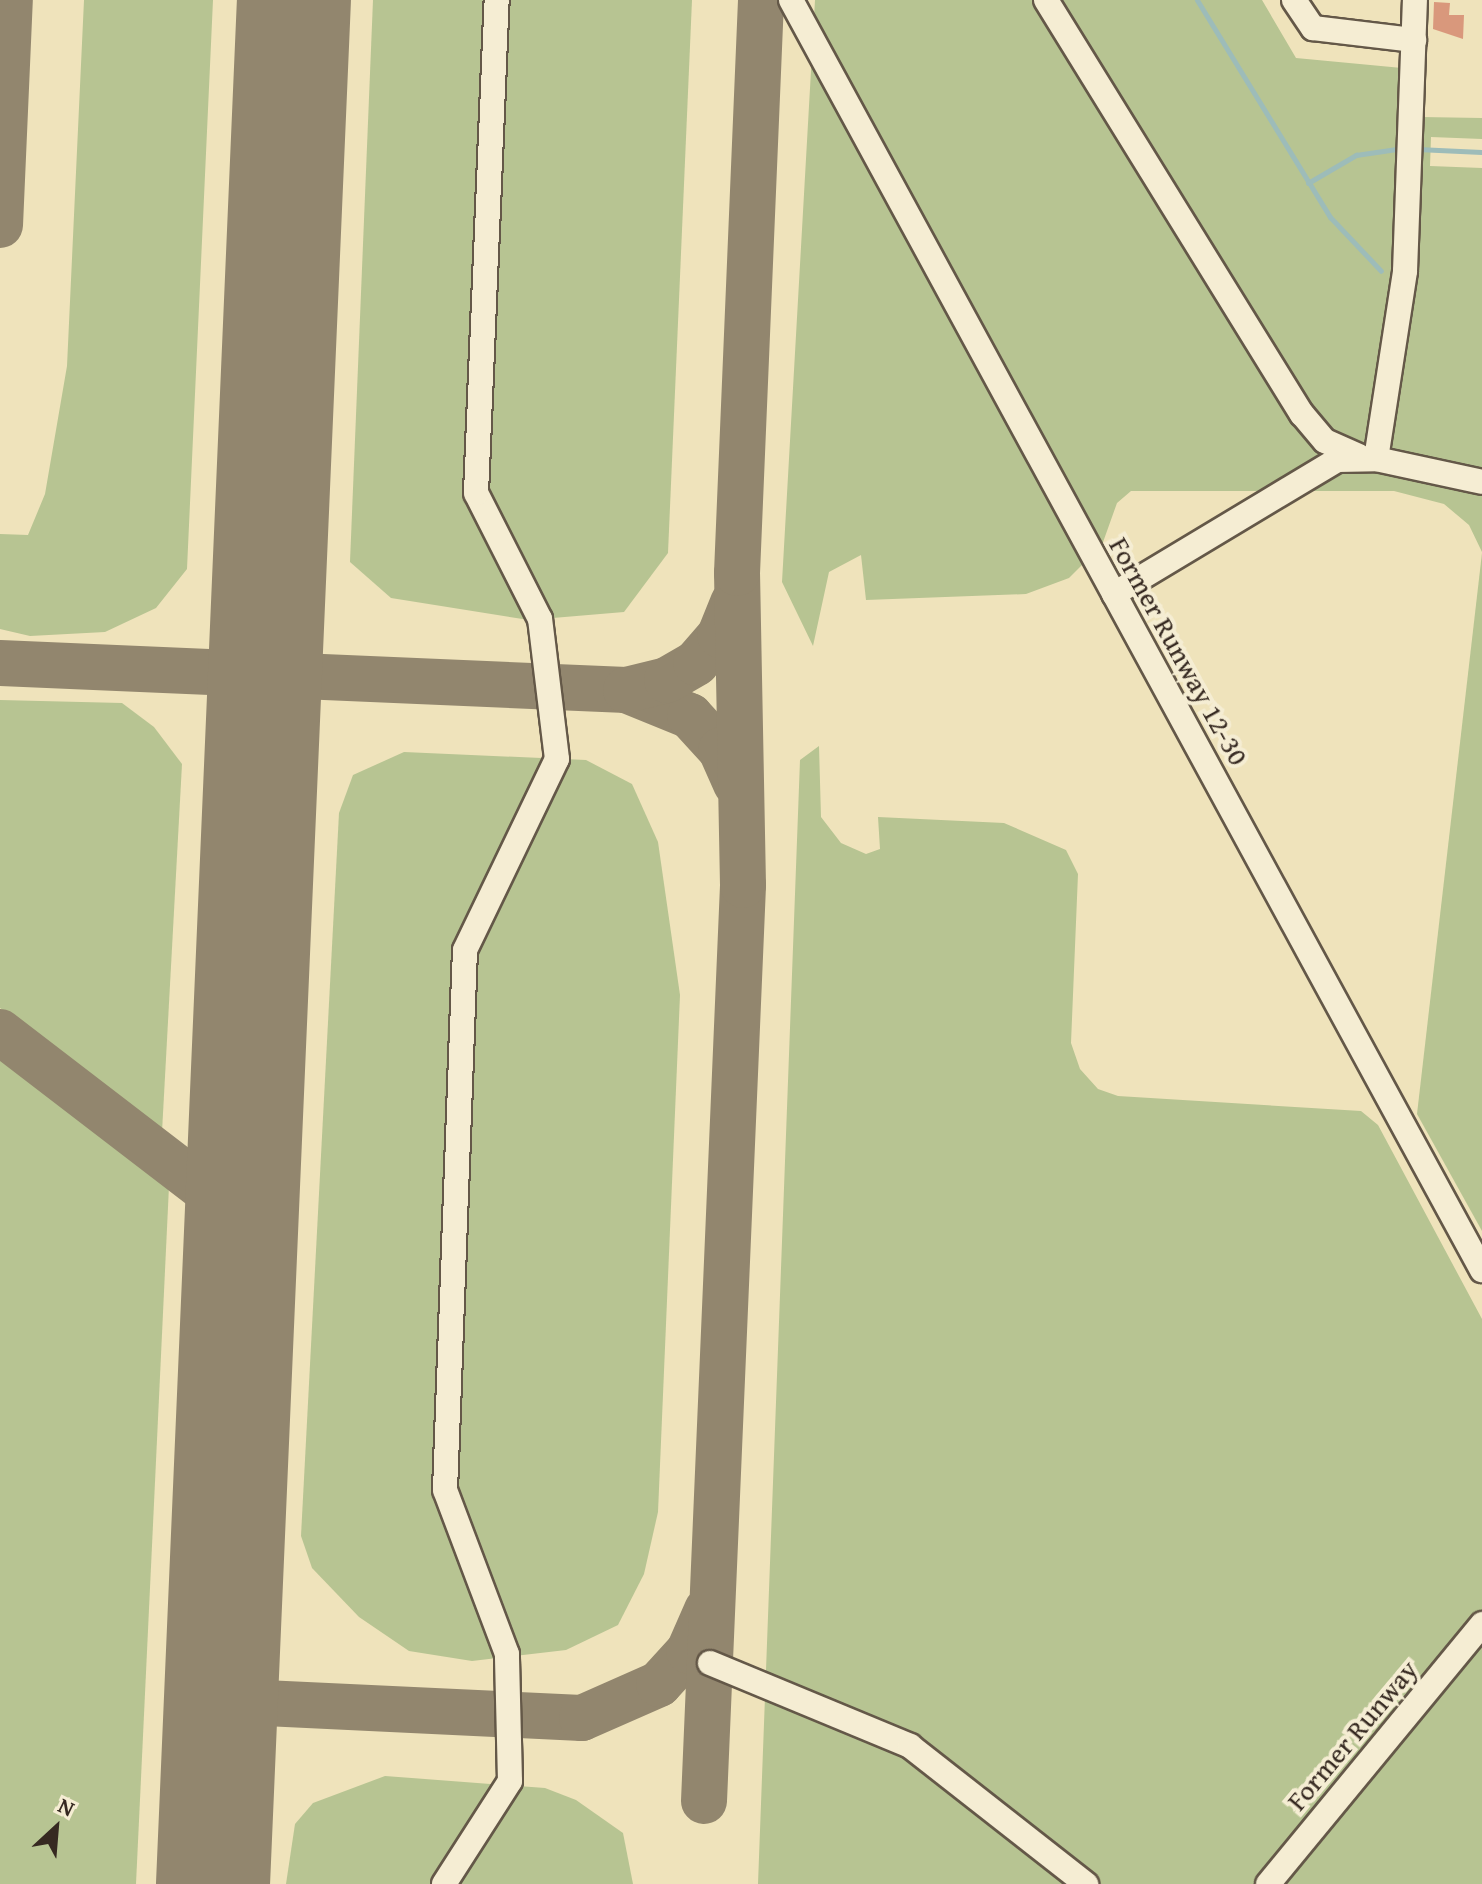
<!DOCTYPE html>
<html>
<head>
<meta charset="utf-8">
<style>
  body { margin:0 }
  #map { position:relative; width:1482px; height:1884px; overflow:hidden; background:#efe3bb; font-family:"Gentium Book Plus",serif }
  div>[style] { position:absolute }
  [style*='--x'] { left:calc(var(--x)*1px); top:calc(var(--y)*1px); width:calc(var(--w)*1px); rotate:calc(var(--a)*1deg) }
  .green>* { inset:0; background:#b7c492 }
  .stream>* { height:5px; margin:-2.5px; padding:0 2.5px; transform-origin:2.5px; border-radius:2.5px; background:#9dbcb9 }
  .taxiway>* { height:46px; margin:-23px; padding:0 23px; transform-origin:23px; border-radius:23px; background:#92866e }
  .runway>* { height:114px; margin:-57px; padding:0 57px; transform-origin:57px; border-radius:57px; background:#92866e }
  .building>* { inset:0; background:#d9987c }
  .roads { filter:drop-shadow(2px 0 #645848) drop-shadow(-2px 0 #645848) drop-shadow(0 2px #645848) drop-shadow(0 -2px #645848) }
  .minor>* { height:24px; margin:-12px; padding:0 12px; transform-origin:12px; border-radius:12px; background:#f5edd3 }
  span { translate:-50% -50%; white-space:nowrap; text-align:center; line-height:1.15; -webkit-text-stroke:8px #f5edd3; paint-order:stroke }
  .street-label { font-size:28px; color:#362921 }
  .north { position:absolute; left:16px; top:1788px; width:80px; height:80px; -webkit-text-stroke:6px #f5edd3; paint-order:stroke; rotate:26deg; font-size:22px; font-weight:700; line-height:32px; text-align:center; color:#362921 }
  .north::after { content:''; display:block; margin:auto; width:28px; height:36px; background:#362921; clip-path:polygon(50% 0,100% 100%,50% 72%,0 100%) }
</style>
</head>
<body>
<div id="map">
  <div class="green">
    <div style="clip-path:polygon(84px 0,213px 0,187px 569px,156px 608px,105px 632px,30px 636px,0 629px,0 534px,28px 535px,45px 494px,67px 366px)"></div>
    <div style="clip-path:polygon(373px 0,692px 0,668px 553px,624px 612px,529px 620px,391px 598px,350px 562px)"></div>
    <div style="clip-path:polygon(815px 0,1262px 0,1296px 58px,1402px 68px,1421px 117px,1482px 118px,1482px 139px,1431px 137px,1430px 166px,1482px 168px,1482px 552px,1469px 525px,1444px 504px,1394px 491px,1131px 491px,1117px 503px,1102px 545px,1069px 578px,1026px 594px,866px 600px,861px 555px,829px 572px,813px 646px,782px 582px)"></div>
    <div style="clip-path:polygon(1482px 553px,1482px 1231px,1417px 1114px)"></div>
    <div style="clip-path:polygon(0 700px,122px 703px,154px 727px,182px 764px,162px 1132px,0 1008px)"></div>
    <div style="clip-path:polygon(819px 746px,821px 817px,841px 843px,866px 854px,880px 849px,878px 817px,1004px 823px,1066px 850px,1078px 874px,1071px 1043px,1080px 1069px,1098px 1089px,1118px 1096px,1361px 1111px,1378px 1125px,1482px 1319px,1482px 1884px,758px 1884px,800px 760px)"></div>
    <div style="clip-path:polygon(404px 752px,586px 760px,632px 784px,658px 842px,680px 995px,658px 1512px,644px 1574px,618px 1625px,566px 1650px,472px 1661px,409px 1651px,359px 1617px,312px 1568px,301px 1536px,339px 813px,353px 775px)"></div>
    <div style="clip-path:polygon(0 1054px,169px 1186px,136px 1884px,0 1884px)"></div>
    <div style="clip-path:polygon(385px 1776px,545px 1788px,576px 1800px,623px 1833px,633px 1884px,286px 1884px,295px 1824px,313px 1803px)"></div>
  </div>
  <div class="stream">
    <div style="--x:1197;--y:0;--w:255;--a:58.5"></div>
    <div style="--x:1330;--y:217;--w:74;--a:46.6"></div>
    <div style="--x:1417;--y:149;--w:65;--a:2.6"></div>
    <div style="--x:1308;--y:183;--w:56;--a:-30.3"></div>
    <div style="--x:1356;--y:155;--w:48;--a:-8.5"></div>
  </div>
  <div class="taxiway">
    <div style="--x:0;--y:225;--w:225;--a:-87.5"></div>
    <div style="--x:0;--y:663;--w:627;--a:2.47"></div>
    <div style="--x:626;--y:690;--w:69;--a:22.1"></div>
    <div style="--x:690;--y:716;--w:46;--a:47.6"></div>
    <div style="--x:721;--y:750;--w:37;--a:66"></div>
    <div style="--x:626;--y:690;--w:42;--a:-13.7"></div>
    <div style="--x:667;--y:680;--w:34;--a:-30"></div>
    <div style="--x:696;--y:663;--w:37;--a:-49"></div>
    <div style="--x:720;--y:635;--w:35;--a:-68"></div>
    <div style="--x:0;--y:1032;--w:305;--a:37.5"></div>
    <div style="--x:221;--y:1701;--w:361;--a:2.7"></div>
    <div style="--x:582;--y:1718;--w:84;--a:-23.8"></div>
    <div style="--x:659;--y:1684;--w:45;--a:-47.7"></div>
    <div style="--x:689;--y:1651;--w:45;--a:-66.3"></div>
    <div style="--x:704;--y:1801;--w:917;--a:-87.56"></div>
    <div style="--x:743;--y:885;--w:312;--a:-91.1"></div>
    <div style="--x:737;--y:573;--w:574;--a:-87.6"></div>
  </div>
  <div class="runway">
    <div style="--x:213;--y:1884;--w:1886;--a:-87.54"></div>
  </div>
  <div class="building">
    <div style="clip-path:polygon(1434px 2px,1450px 3px,1449px 15px,1464px 15px,1463px 39px,1433px 29px)"></div>
  </div>
  <div class="roads">
    <div class="minor">
      <div style="--x:791;--y:0;--w:1446;--a:61.45"></div>
      <div style="--x:1046;--y:0;--w:487;--a:58.3"></div>
      <div style="--x:1302;--y:414;--w:35;--a:50"></div>
      <div style="--x:1325;--y:441;--w:37;--a:24"></div>
      <div style="--x:1294;--y:0;--w:34;--a:56"></div>
      <div style="--x:1313;--y:28;--w:102;--a:6.8"></div>
      <div style="--x:1376;--y:459;--w:190;--a:-81.2"></div>
      <div style="--x:1405;--y:271;--w:271;--a:-87.9"></div>
      <div style="--x:1114;--y:594;--w:260;--a:-31"></div>
      <div style="--x:1337;--y:460;--w:39;--a:-1"></div>
      <div style="--x:1376;--y:459;--w:108;--a:12.2"></div>
      <div style="--x:710;--y:1663;--w:217;--a:22.5"></div>
      <div style="--x:910;--y:1746;--w:224;--a:38.1"></div>
      <div style="--x:444;--y:1884;--w:122;--a:-57.3"></div>
      <div style="--x:510;--y:1781;--w:127;--a:-91.4"></div>
      <div style="--x:507;--y:1654;--w:175;--a:-110.7"></div>
      <div style="--x:445;--y:1490;--w:540;--a:-87.88"></div>
      <div style="--x:465;--y:950;--w:212;--a:-64.3"></div>
      <div style="--x:557;--y:759;--w:141;--a:-96.9"></div>
      <div style="--x:540;--y:619;--w:141;--a:-116.9"></div>
      <div style="--x:476;--y:493;--w:493;--a:-87.6"></div>
      <div style="--x:1268;--y:1884;--w:337;--a:-50.5"></div>
    </div>
  </div>
  <div class="street-label">
    <span style="left:1179px;top:651px;rotate:61deg">Former Runway 12-30</span>
    <span style="left:1352px;top:1735px;rotate:-50deg">Former Runway</span>
  </div>
  <div class="north">N</div>
</div>
</body>
</html>
